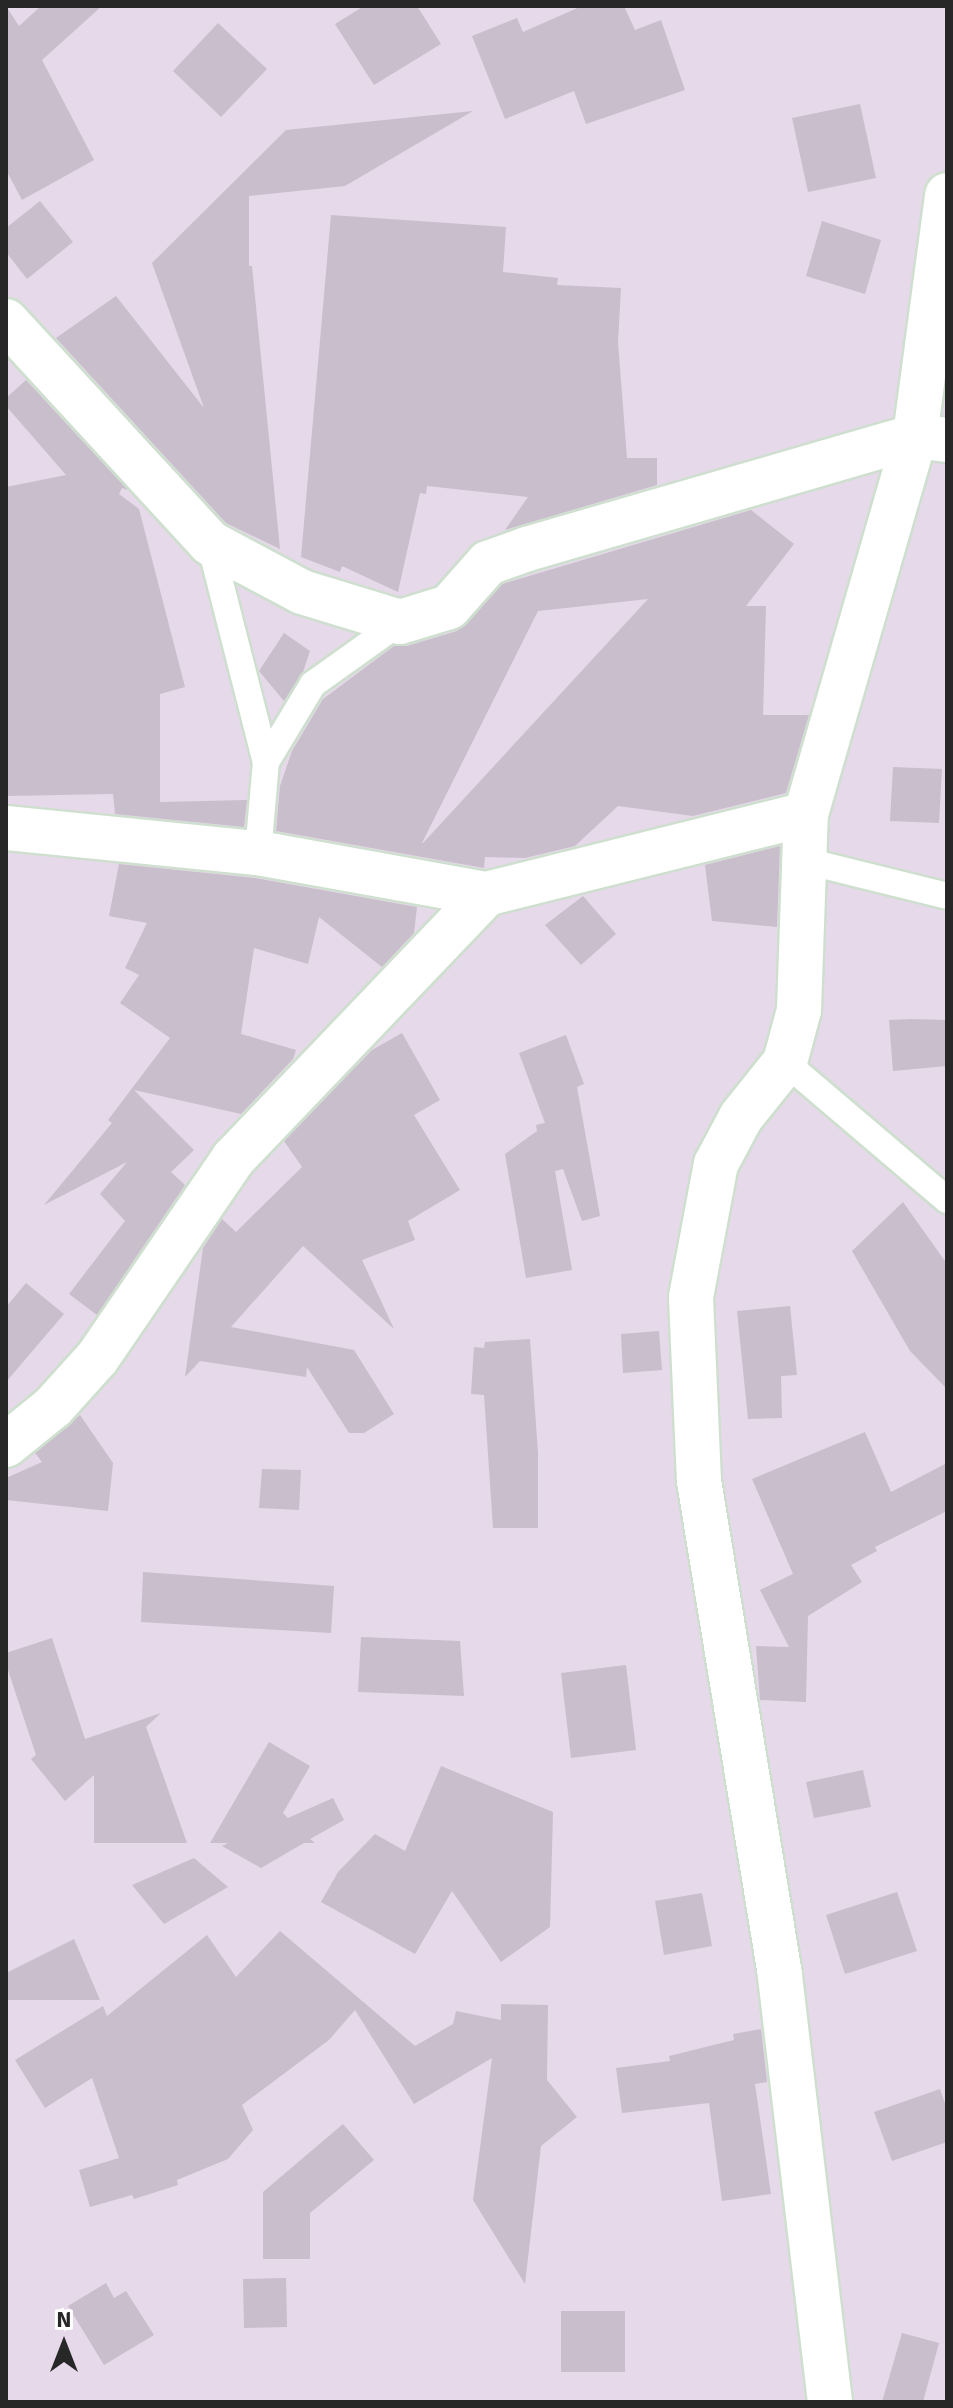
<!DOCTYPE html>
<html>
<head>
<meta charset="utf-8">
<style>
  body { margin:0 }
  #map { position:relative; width:953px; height:2408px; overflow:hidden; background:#e6d9e9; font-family:Signika,sans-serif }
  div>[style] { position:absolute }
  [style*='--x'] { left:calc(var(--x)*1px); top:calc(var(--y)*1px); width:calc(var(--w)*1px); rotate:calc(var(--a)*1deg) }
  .building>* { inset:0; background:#c9becb }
  .roads { filter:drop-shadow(2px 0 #cfdfcf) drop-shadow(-2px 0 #cfdfcf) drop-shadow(0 2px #cfdfcf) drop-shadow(0 -2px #cfdfcf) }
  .lane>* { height:26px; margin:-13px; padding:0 13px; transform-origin:13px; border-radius:13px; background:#fff }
  .street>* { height:44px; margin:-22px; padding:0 22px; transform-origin:22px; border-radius:22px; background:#fff }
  span { translate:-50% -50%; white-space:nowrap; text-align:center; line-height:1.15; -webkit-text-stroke:8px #fff; paint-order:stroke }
  .frame { position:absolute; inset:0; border:8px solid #272727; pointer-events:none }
  .north { position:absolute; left:24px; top:2304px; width:80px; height:80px; -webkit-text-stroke:6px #fff; paint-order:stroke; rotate:0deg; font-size:22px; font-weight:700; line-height:32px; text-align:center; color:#272727 }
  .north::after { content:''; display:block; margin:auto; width:28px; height:36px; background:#272727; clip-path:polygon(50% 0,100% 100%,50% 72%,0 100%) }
</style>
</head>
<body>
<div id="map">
  <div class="building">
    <div style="clip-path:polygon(6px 6px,19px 26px,41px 6px,102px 6px,42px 60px,94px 160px,22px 200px,6px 170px)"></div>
    <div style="clip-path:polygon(364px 6px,417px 6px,441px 44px,374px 85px,335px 24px)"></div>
    <div style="clip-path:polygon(582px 6px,624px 6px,635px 30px,661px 20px,685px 90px,586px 124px,574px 91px,505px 119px,472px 36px,517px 18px,523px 32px)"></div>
    <div style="clip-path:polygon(218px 23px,267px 69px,221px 117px,173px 71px)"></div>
    <div style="clip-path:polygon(860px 104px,876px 178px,808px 192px,792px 118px)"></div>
    <div style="clip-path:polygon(473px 111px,345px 186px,249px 196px,249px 266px,252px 266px,280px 549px,226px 523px,56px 338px,116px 296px,204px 408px,152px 263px,286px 130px)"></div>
    <div style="clip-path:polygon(40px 201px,73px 242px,27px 279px,6px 252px,6px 228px)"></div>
    <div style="clip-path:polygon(331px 215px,506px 227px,503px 272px,558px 278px,557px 285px,621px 288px,618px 342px,627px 458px,657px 458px,657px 485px,505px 530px,528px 497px,427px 486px,426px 494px,420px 493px,398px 592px,342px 566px,340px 572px,301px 557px)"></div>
    <div style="clip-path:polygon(822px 221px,881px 240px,865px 294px,806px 276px)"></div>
    <div style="clip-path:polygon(26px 380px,128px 490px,122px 488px,119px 494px,139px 509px,185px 687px,160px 694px,160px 802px,247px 800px,244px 827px,115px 814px,113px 794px,6px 796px,6px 487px,66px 475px,6px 406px,6px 398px)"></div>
    <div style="clip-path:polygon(evenodd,751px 510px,794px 544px,746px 606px,766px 606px,763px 715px,809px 715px,786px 793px,693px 816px,618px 806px,575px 846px,525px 858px,485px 857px,484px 868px,276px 831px,280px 786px,292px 751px,323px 699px,394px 646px,407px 646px,457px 631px,502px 584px,751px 510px,648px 599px,423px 843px,422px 843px,538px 611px,648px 599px)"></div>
    <div style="clip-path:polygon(284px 633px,310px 651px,303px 672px,284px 701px,259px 671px)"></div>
    <div style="clip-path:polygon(893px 767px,942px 769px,939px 823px,890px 821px)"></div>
    <div style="clip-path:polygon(780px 846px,777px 927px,712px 921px,705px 865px)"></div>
    <div style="clip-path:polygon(119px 864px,255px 878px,417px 907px,414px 933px,382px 967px,319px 917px,308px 964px,254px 948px,241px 1034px,296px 1050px,293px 1059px,241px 1114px,134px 1090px,194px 1150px,171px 1172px,185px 1185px,97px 1315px,69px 1294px,125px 1221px,100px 1194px,127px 1162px,44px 1205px,112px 1123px,108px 1120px,170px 1038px,120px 1003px,139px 975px,125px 968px,147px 923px,109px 916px)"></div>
    <div style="clip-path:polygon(583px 896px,616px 934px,581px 965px,545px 925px)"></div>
    <div style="clip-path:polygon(911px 1019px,947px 1020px,947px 1066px,893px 1071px,889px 1020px)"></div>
    <div style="clip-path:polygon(402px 1033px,440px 1100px,414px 1115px,460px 1190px,408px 1221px,415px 1240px,362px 1260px,394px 1329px,303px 1246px,231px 1327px,354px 1350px,394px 1414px,364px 1433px,349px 1433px,307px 1367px,306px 1377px,200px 1361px,185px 1377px,203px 1248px,222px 1219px,236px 1232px,302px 1167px,284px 1141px,372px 1050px)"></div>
    <div style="clip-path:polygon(566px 1035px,584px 1084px,577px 1087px,600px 1216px,582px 1221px,563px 1169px,555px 1171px,572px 1270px,526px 1278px,505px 1154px,537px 1131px,536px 1125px,545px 1123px,519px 1053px)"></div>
    <div style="clip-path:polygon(903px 1202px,947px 1264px,947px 1389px,910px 1351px,852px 1251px)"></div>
    <div style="clip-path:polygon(26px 1283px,64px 1314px,6px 1382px,6px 1307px)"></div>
    <div style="clip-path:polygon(790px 1306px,797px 1375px,781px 1376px,782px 1418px,748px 1419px,737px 1311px)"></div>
    <div style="clip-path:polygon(659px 1331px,662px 1370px,623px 1373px,621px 1334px)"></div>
    <div style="clip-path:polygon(530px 1339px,538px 1453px,538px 1528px,493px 1528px,484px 1395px,471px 1394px,474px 1347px,484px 1348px,485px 1342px)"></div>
    <div style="clip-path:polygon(80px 1415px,113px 1463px,108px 1511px,6px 1500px,6px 1478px,42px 1462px,35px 1453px)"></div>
    <div style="clip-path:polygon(865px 1432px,891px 1492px,947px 1463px,947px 1511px,875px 1547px,877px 1551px,851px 1565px,862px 1582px,808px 1616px,806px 1702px,760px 1700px,756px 1646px,789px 1647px,760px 1590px,793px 1574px,752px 1479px)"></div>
    <div style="clip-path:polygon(262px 1469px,301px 1470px,299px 1510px,259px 1508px)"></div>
    <div style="clip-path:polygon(143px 1572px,334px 1586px,331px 1633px,141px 1622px)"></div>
    <div style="clip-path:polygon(361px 1637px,460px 1641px,464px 1696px,358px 1692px)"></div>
    <div style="clip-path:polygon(52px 1638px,85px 1739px,161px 1713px,146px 1727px,187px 1843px,94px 1843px,94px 1775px,65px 1801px,31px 1759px,36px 1755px,6px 1664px,6px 1653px)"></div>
    <div style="clip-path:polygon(626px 1665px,636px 1750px,571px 1758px,561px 1673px)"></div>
    <div style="clip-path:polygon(269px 1742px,310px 1766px,283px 1813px,288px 1818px,333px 1798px,344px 1820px,310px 1839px,315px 1843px,304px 1843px,261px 1868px,222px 1846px,228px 1843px,210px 1843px)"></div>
    <div style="clip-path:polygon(441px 1766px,553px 1812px,550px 1927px,501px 1962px,452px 1891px,415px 1954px,321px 1902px,338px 1872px,375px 1834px,405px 1851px)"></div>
    <div style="clip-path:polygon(863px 1770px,871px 1807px,814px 1818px,806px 1782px)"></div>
    <div style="clip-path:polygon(194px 1858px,228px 1887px,164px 1924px,132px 1885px)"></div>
    <div style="clip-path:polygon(897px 1892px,917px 1951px,845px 1974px,826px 1915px)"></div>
    <div style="clip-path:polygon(702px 1893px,712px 1946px,664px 1955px,655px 1901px)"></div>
    <div style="clip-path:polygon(280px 1931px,415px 2046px,453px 2024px,456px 2011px,501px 2020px,501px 2004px,548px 2005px,547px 2080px,577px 2117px,541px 2146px,525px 2284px,473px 2200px,492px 2058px,414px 2104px,355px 2010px,329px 2040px,242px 2105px,253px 2130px,228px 2159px,177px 2180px,178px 2185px,134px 2199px,132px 2195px,90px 2207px,79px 2170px,119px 2158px,92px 2078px,45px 2108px,15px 2060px,103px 2006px,107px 2016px,207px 1935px,236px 1977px)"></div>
    <div style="clip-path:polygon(74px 1939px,100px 2000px,6px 2000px,6px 1973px)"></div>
    <div style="clip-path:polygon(761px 2029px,767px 2082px,755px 2084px,771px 2194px,722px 2201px,709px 2103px,622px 2113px,616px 2068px,670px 2061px,669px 2056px,734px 2040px,733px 2034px)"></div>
    <div style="clip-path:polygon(940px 2089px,947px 2109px,947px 2142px,892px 2161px,874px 2112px)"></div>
    <div style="clip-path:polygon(343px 2124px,374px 2160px,310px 2213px,310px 2259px,263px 2259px,263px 2192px)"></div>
    <div style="clip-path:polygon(286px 2278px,287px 2327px,244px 2328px,243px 2279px)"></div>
    <div style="clip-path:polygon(106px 2283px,114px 2298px,126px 2291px,154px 2335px,104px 2365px,68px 2306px)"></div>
    <div style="clip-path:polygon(561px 2311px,625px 2311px,625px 2372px,561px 2372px)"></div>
    <div style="clip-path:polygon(902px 2333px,939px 2343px,923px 2402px,882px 2402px)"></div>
  </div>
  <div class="roads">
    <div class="lane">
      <div style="--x:210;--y:543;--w:226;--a:75.7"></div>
      <div style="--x:258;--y:853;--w:91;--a:-85"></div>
      <div style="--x:266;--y:762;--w:91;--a:-58.9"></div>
      <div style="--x:313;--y:684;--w:107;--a:-35.5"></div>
      <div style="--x:806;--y:861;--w:145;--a:13.9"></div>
      <div style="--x:785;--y:1062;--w:213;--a:40.4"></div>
    </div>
    <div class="street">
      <div style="--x:6;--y:321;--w:301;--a:47.4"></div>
      <div style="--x:210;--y:543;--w:104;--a:28"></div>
      <div style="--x:302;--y:592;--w:102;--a:17"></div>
      <div style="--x:400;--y:622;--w:51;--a:-17"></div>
      <div style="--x:449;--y:607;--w:59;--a:-48.4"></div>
      <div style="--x:488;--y:563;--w:41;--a:-19.7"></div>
      <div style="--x:527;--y:549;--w:404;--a:-16.2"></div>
      <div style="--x:915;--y:436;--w:32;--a:7"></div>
      <div style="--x:6;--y:828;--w:253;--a:5.7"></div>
      <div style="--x:258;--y:853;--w:232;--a:10.2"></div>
      <div style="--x:486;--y:894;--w:330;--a:-14"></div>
      <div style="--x:6;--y:1445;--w:60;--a:-39"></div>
      <div style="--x:53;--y:1407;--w:67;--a:-48"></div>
      <div style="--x:98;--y:1357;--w:240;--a:-55.7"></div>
      <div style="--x:233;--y:1159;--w:366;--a:-46.3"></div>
      <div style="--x:830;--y:2402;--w:430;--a:-96.7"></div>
      <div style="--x:780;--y:1975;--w:501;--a:-99.31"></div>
      <div style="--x:699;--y:1481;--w:184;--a:-92.5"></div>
      <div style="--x:691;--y:1297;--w:135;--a:-79.4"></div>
      <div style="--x:716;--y:1164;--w:53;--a:-62"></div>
      <div style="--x:741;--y:1117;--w:70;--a:-51.3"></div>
      <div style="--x:785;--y:1062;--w:54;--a:-74.9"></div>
      <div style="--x:799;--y:1010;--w:196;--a:-88"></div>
      <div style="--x:806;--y:814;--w:393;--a:-73.9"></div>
      <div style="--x:915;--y:436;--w:243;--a:-82.4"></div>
    </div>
  </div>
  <div class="frame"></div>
  <div class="north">N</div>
</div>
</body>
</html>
